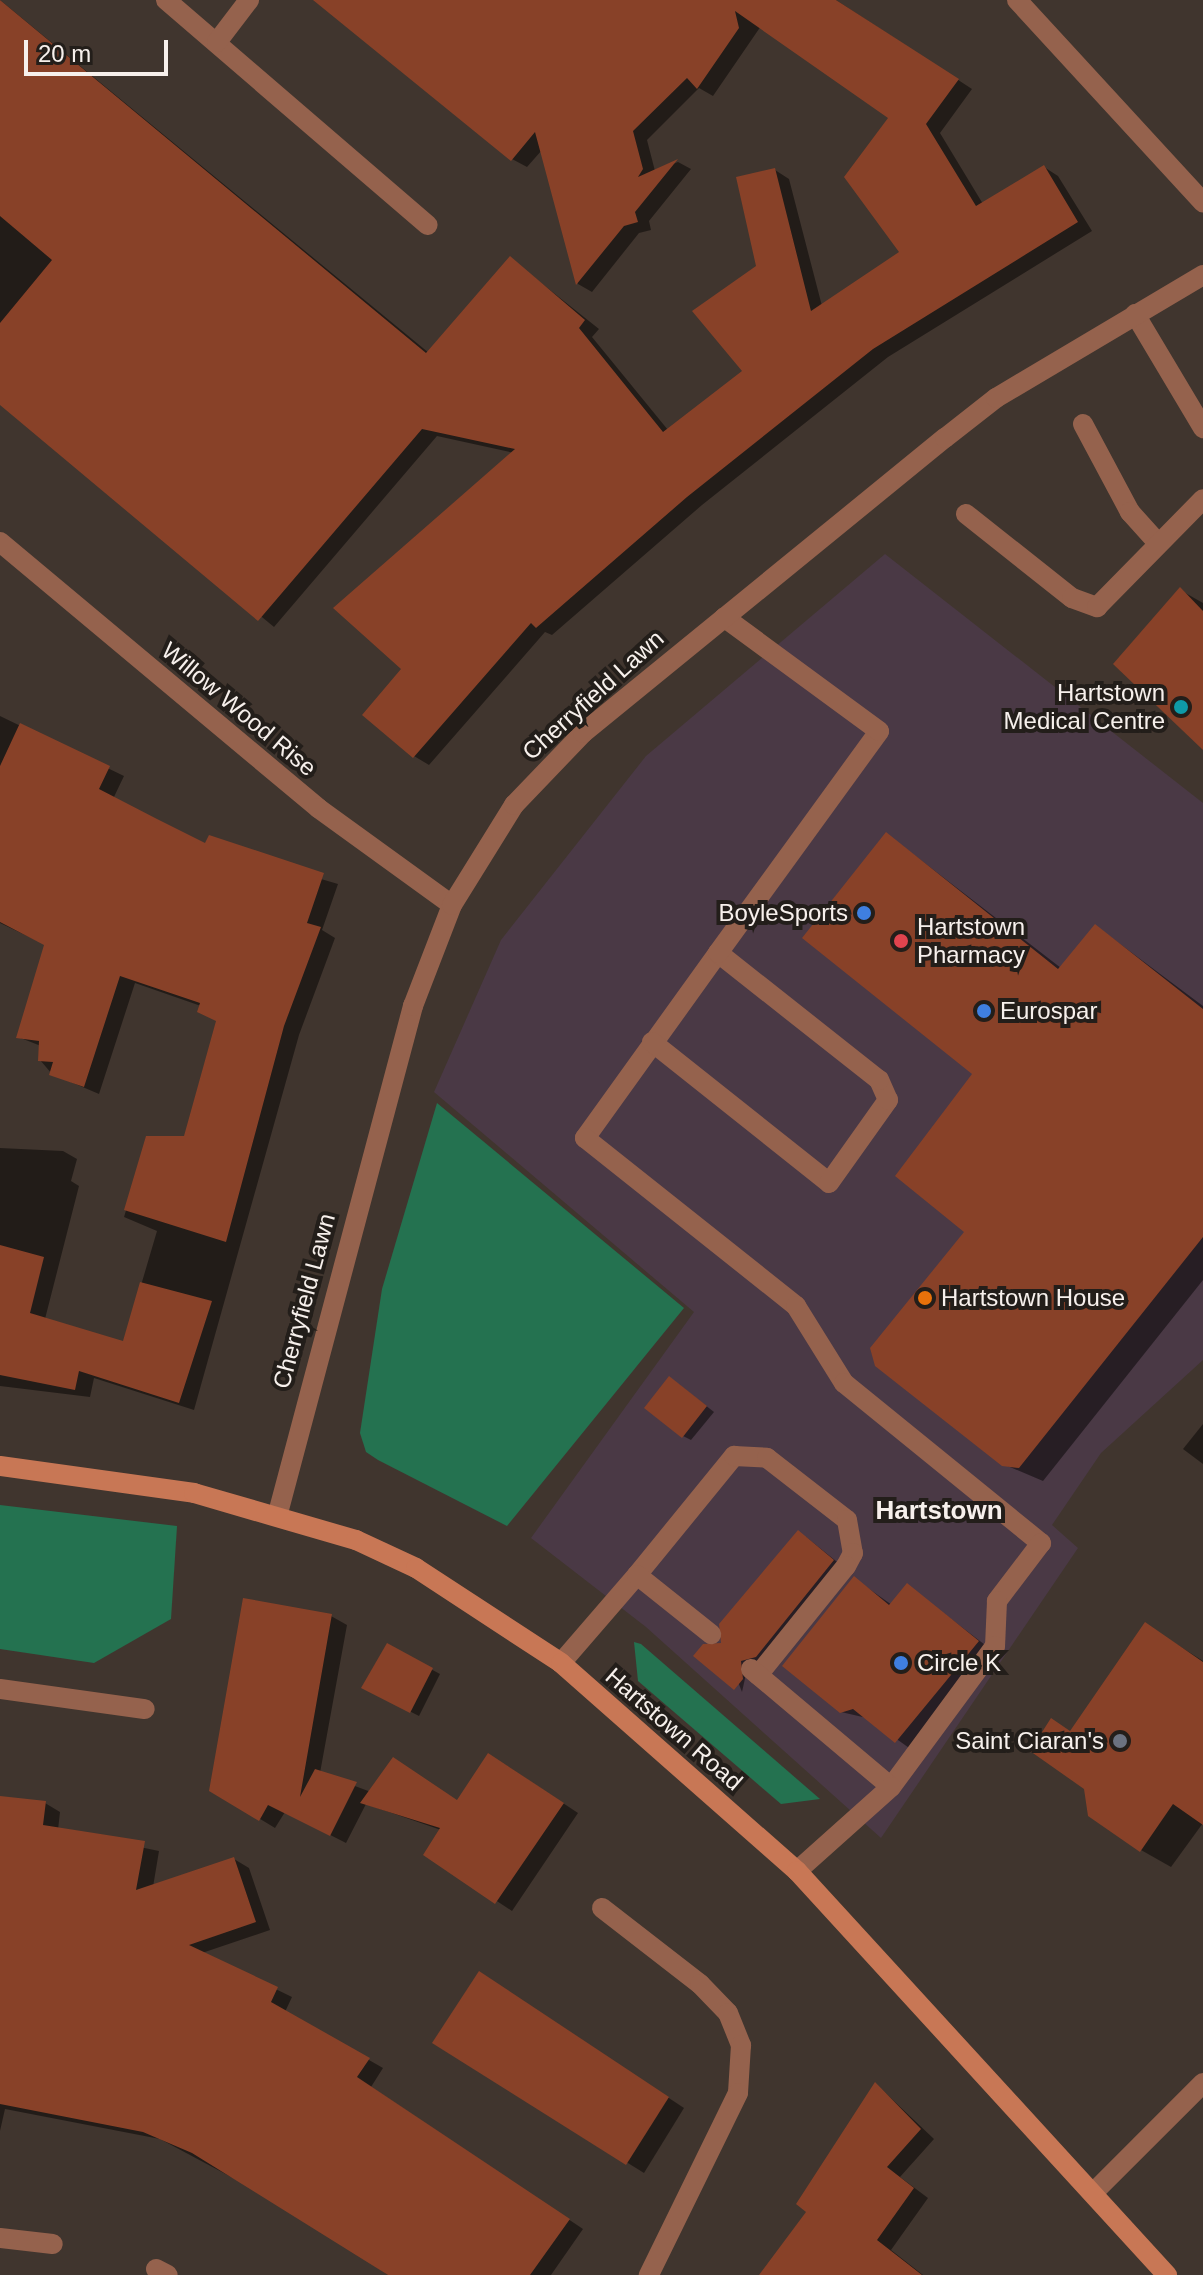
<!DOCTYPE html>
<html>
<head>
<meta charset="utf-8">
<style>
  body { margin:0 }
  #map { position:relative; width:1203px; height:2275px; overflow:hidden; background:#40352e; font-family:Helvetica,sans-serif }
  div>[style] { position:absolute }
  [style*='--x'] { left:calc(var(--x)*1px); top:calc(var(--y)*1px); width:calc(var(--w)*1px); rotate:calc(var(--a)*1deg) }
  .commercial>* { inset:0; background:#4a3945 }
  .green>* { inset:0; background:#247250 }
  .shadow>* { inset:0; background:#0007 }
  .building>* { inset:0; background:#884128 }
  .lane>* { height:20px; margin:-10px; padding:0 10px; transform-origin:10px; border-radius:10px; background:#95624d }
  .street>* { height:20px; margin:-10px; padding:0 10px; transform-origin:10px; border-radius:10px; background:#95624d }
  .secondary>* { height:20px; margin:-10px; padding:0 10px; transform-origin:10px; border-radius:10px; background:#c87755 }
  .dots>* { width:22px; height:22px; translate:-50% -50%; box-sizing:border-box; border:4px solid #231e1a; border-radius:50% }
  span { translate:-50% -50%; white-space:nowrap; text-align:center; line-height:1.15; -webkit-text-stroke:8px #231e1a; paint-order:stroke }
  .poi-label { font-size:24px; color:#f7f0ec }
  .right { translate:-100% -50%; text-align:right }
  .left { translate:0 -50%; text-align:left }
  .street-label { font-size:24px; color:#f7f0ec }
  .neighbourhood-label { font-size:26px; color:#f7f0ec; font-weight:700 }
  .scale { position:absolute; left:24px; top:40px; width:144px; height:36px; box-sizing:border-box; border:4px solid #f7f0ec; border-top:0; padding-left:10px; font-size:24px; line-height:28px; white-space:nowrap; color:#f7f0ec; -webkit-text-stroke:6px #231e1a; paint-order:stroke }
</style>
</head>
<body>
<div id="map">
  <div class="commercial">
    <div style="clip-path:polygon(885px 554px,1203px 803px,1203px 1360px,1101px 1453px,1052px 1525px,1078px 1548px,881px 1838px,646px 1627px,531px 1538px,694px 1312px,434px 1092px,501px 940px,646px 756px)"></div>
  </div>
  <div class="green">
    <div style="clip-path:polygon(437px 1103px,684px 1308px,507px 1526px,378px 1460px,366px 1452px,360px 1433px,382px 1289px)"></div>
    <div style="clip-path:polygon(0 1505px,177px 1526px,171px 1619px,94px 1663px,0 1649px)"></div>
    <div style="clip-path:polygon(634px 1642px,641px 1644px,820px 1799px,781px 1804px,638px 1681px)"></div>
  </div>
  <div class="shadow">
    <div style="clip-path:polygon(0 0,429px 353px,511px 259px,599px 329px,592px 337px,668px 430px,745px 372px,775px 170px,789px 179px,822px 306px,901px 253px,891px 117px,761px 26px,713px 96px,699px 88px,647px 140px,655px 171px,678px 162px,691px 169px,649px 221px,651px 230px,639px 233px,592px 292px,578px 284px,542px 150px,527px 167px,512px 159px,318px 0,836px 0,972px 89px,940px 133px,983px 204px,1044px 167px,1058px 176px,1092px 231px,888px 357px,702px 505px,552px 635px,545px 632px,429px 765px,414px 756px,404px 669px,514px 453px,437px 436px,274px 627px,0 402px)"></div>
    <div style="clip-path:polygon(1180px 590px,1203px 603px,1203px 747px)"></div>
    <div style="clip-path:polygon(0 716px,124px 776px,113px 799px,205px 845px,338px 884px,322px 930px,335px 938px,299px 1035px,194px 1410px,94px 1378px,90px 1397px,0 1386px,0 1148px,63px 1151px,77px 1159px,71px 1181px,79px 1186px,45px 1319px,124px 1343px,157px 1231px,124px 1217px,148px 1138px,186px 1138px,218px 1022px,201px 1006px,135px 983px,99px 1094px,52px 1074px,40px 1060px,41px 1046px,18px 1037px,46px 945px,0 923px)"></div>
    <div style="clip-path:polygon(887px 834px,1061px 968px,1096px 926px,1203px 1006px,1203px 1280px,1043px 1481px,1003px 1464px,966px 1231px,975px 1073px)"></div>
    <div style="clip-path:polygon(677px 1383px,714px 1412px,691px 1440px,683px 1436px)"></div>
    <div style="clip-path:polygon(1203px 1424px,1203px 1464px,1183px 1449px)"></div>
    <div style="clip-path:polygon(806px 1537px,841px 1565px,764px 1661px,748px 1665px,742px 1692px,723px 1644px)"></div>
    <div style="clip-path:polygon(855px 1579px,892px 1605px,908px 1586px,993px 1651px,912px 1750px,867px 1718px,841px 1712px)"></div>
    <div style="clip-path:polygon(331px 1616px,347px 1625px,320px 1773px,371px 1792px,458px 1802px,504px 1764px,578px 1813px,512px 1911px,426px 1854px,441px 1830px,366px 1804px,346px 1843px,285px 1812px,275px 1828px,212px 1790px)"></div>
    <div style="clip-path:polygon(1146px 1625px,1203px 1661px,1203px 1823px,1171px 1867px,1141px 1850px,1071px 1732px)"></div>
    <div style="clip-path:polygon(388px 1646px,440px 1674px,419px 1716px,364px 1688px)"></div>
    <div style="clip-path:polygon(0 1797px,45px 1803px,60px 1812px,58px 1830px,159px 1851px,153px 1887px,234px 1859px,249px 1868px,270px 1930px,202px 1953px,292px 1997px,285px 2012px,383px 2068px,371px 2087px,583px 2229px,551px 2275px,388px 2275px,289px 2208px,160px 2139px,5px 2109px,0 2131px)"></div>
    <div style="clip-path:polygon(495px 1983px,684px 2108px,644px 2173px,434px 2043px)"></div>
    <div style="clip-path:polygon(876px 2084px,934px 2139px,900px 2177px,928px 2198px,891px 2250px,923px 2275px,762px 2275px,809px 2211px)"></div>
  </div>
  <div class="building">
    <div style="clip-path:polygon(0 0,426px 353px,510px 256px,585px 320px,579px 328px,663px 432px,742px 371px,692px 311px,756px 266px,736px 177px,775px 168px,811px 311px,899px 252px,844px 177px,888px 118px,735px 11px,739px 28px,697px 89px,687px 78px,633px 131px,643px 169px,638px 177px,678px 159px,635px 212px,638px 222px,624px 226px,576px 285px,535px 132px,511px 161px,313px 0,836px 0,959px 79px,926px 124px,976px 206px,1044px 165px,1078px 222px,873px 349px,687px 497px,536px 628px,531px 623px,413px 758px,362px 715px,401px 669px,333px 608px,515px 449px,422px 429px,258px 621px,0 405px,0 323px,52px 260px,0 216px)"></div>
    <div style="clip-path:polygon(1180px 587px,1203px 611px,1203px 750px,1113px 664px)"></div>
    <div style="clip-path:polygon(20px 723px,110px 766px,99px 789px,157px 819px,205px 843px,209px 835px,324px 873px,307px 923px,321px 927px,284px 1026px,226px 1242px,124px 1210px,146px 1136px,184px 1136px,216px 1021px,197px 1012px,200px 1003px,120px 976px,84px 1087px,49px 1075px,53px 1062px,38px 1061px,39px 1041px,16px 1038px,44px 945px,0 922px,0 766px)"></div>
    <div style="clip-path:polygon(886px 832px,1058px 969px,1095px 924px,1203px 1009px,1203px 1237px,1019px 1468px,1002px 1466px,875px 1366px,870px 1348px,964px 1232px,895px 1176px,972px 1074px,802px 938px)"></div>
    <div style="clip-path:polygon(0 1245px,44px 1257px,30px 1313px,123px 1341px,140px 1282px,212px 1301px,179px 1403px,79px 1371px,75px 1390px,0 1375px)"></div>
    <div style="clip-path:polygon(669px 1376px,707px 1406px,682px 1438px,644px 1408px)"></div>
    <div style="clip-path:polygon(798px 1530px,834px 1560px,756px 1657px,741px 1661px,743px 1679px,734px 1690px,693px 1656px,703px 1644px,721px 1643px,719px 1624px)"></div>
    <div style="clip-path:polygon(854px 1576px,889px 1605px,907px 1583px,979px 1641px,895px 1743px,853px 1709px,840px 1713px,782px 1666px)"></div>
    <div style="clip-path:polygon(243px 1598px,332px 1614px,300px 1797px,315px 1769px,357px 1782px,330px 1836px,268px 1805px,259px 1821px,209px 1791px)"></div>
    <div style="clip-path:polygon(1145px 1622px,1203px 1662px,1203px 1825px,1173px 1804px,1140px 1852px,1088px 1816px,1084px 1789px,1030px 1751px,1051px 1718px,1070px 1731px)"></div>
    <div style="clip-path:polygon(387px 1643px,433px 1668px,410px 1713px,361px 1688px)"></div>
    <div style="clip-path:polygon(488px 1753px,564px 1803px,495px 1904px,423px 1855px,440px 1828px,360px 1803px,393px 1757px,457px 1800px)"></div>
    <div style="clip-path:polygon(0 1796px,46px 1801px,43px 1825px,145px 1841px,136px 1890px,234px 1857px,256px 1922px,189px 1945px,278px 1987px,271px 2002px,370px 2058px,357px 2077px,570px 2219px,530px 2275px,388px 2275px,192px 2153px,143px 2132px,0 2104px)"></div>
    <div style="clip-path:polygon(479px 1971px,669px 2097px,626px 2165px,432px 2043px)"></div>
    <div style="clip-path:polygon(875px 2082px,921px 2129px,887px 2167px,914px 2188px,877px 2240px,922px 2275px,759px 2275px,806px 2212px,796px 2204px)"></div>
  </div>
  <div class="lane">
    <div style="--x:1135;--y:314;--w:133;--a:59.2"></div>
    <div style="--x:1083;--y:424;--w:100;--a:61.9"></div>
    <div style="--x:1130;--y:512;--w:40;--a:48"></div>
    <div style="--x:966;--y:514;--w:135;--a:38.4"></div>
    <div style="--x:1072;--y:598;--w:27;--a:20"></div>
    <div style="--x:1097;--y:607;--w:151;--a:-45.5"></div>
    <div style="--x:718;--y:953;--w:228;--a:125.7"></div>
    <div style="--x:585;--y:1138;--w:270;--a:38.5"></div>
    <div style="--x:796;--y:1306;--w:91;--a:58.1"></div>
    <div style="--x:844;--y:1383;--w:254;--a:39.1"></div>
    <div style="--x:1041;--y:1543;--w:73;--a:127.2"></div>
    <div style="--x:997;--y:1601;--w:45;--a:92.5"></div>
    <div style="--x:995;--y:1646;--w:175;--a:126.4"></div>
    <div style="--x:652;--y:1042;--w:226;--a:38.5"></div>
    <div style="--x:829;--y:1183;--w:102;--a:-54.6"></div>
    <div style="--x:888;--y:1100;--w:22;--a:-114"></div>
    <div style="--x:879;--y:1080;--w:205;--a:-141.7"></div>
    <div style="--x:718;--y:953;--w:274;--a:-54"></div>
    <div style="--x:879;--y:731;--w:192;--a:-143.7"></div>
    <div style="--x:637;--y:1575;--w:154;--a:-50.8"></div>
    <div style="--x:734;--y:1456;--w:33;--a:3"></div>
    <div style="--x:767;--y:1458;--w:101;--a:37.8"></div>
    <div style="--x:847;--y:1520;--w:34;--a:80"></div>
    <div style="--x:853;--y:1553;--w:15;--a:118"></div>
    <div style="--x:846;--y:1566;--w:140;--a:128.9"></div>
    <div style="--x:561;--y:1663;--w:116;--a:-49.2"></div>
    <div style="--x:637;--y:1575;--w:95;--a:38.6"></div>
    <div style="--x:751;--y:1669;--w:183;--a:40.1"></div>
    <div style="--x:891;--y:1787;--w:126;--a:138.2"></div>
    <div style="--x:1094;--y:2192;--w:154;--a:-45"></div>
  </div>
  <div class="street">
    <div style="--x:166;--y:0;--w:345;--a:40.7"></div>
    <div style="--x:1017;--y:0;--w:275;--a:47.4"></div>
    <div style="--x:217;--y:42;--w:53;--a:-52.7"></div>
    <div style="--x:0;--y:542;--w:415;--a:39.9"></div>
    <div style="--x:318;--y:808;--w:165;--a:35.9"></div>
    <div style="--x:278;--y:1513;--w:525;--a:-75.09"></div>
    <div style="--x:413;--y:1006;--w:108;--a:-68.9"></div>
    <div style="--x:452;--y:905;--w:118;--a:-58.2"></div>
    <div style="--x:514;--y:805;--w:100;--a:-46.2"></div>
    <div style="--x:583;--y:733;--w:467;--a:-39.2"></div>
    <div style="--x:945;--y:438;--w:65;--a:-38.1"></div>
    <div style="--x:996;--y:398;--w:241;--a:-30.7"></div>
    <div style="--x:0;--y:1689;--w:146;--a:7.9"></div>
    <div style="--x:602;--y:1908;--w:124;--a:37.8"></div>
    <div style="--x:700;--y:1984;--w:40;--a:46"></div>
    <div style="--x:728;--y:2013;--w:35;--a:68"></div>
    <div style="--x:741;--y:2045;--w:48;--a:93.6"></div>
    <div style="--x:738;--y:2093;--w:203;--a:116.1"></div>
    <div style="--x:0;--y:2238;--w:53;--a:6.5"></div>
    <div style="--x:156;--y:2269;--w:13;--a:27"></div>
  </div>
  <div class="secondary">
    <div style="--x:0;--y:1466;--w:196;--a:7.9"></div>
    <div style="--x:194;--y:1493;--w:169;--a:16.2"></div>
    <div style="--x:356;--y:1540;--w:66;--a:25"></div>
    <div style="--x:416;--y:1568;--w:173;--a:33.2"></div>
    <div style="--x:561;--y:1663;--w:315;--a:41.4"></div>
    <div style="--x:797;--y:1871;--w:548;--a:47.52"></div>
  </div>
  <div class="dots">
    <div style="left:1181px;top:707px;background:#0f9aa8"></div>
    <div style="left:864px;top:913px;background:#3f7fe0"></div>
    <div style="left:901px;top:941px;background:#e0444e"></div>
    <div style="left:984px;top:1011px;background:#3f7fe0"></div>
    <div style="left:925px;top:1298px;background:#e8710a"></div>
    <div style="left:901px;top:1663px;background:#3f7fe0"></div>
    <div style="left:1120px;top:1741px;background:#6b7280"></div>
  </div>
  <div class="poi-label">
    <span class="right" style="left:1165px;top:707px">Hartstown<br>Medical Centre</span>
    <span class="right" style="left:848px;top:913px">BoyleSports</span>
    <span class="left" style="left:917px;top:941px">Hartstown<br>Pharmacy</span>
    <span class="left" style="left:1000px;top:1011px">Eurospar</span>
    <span class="left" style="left:941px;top:1298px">Hartstown House</span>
    <span class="left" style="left:917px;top:1663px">Circle K</span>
    <span class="right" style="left:1104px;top:1741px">Saint Ciaran's</span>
  </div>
  <div class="street-label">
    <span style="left:593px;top:695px;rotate:-42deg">Cherryfield Lawn</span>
    <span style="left:239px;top:709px;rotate:40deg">Willow Wood Rise</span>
    <span style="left:304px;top:1301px;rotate:-75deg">Cherryfield Lawn</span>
    <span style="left:674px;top:1729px;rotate:41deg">Hartstown Road</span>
  </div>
  <div class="neighbourhood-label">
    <span style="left:939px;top:1511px">Hartstown</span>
  </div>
  <div class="scale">20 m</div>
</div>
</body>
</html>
